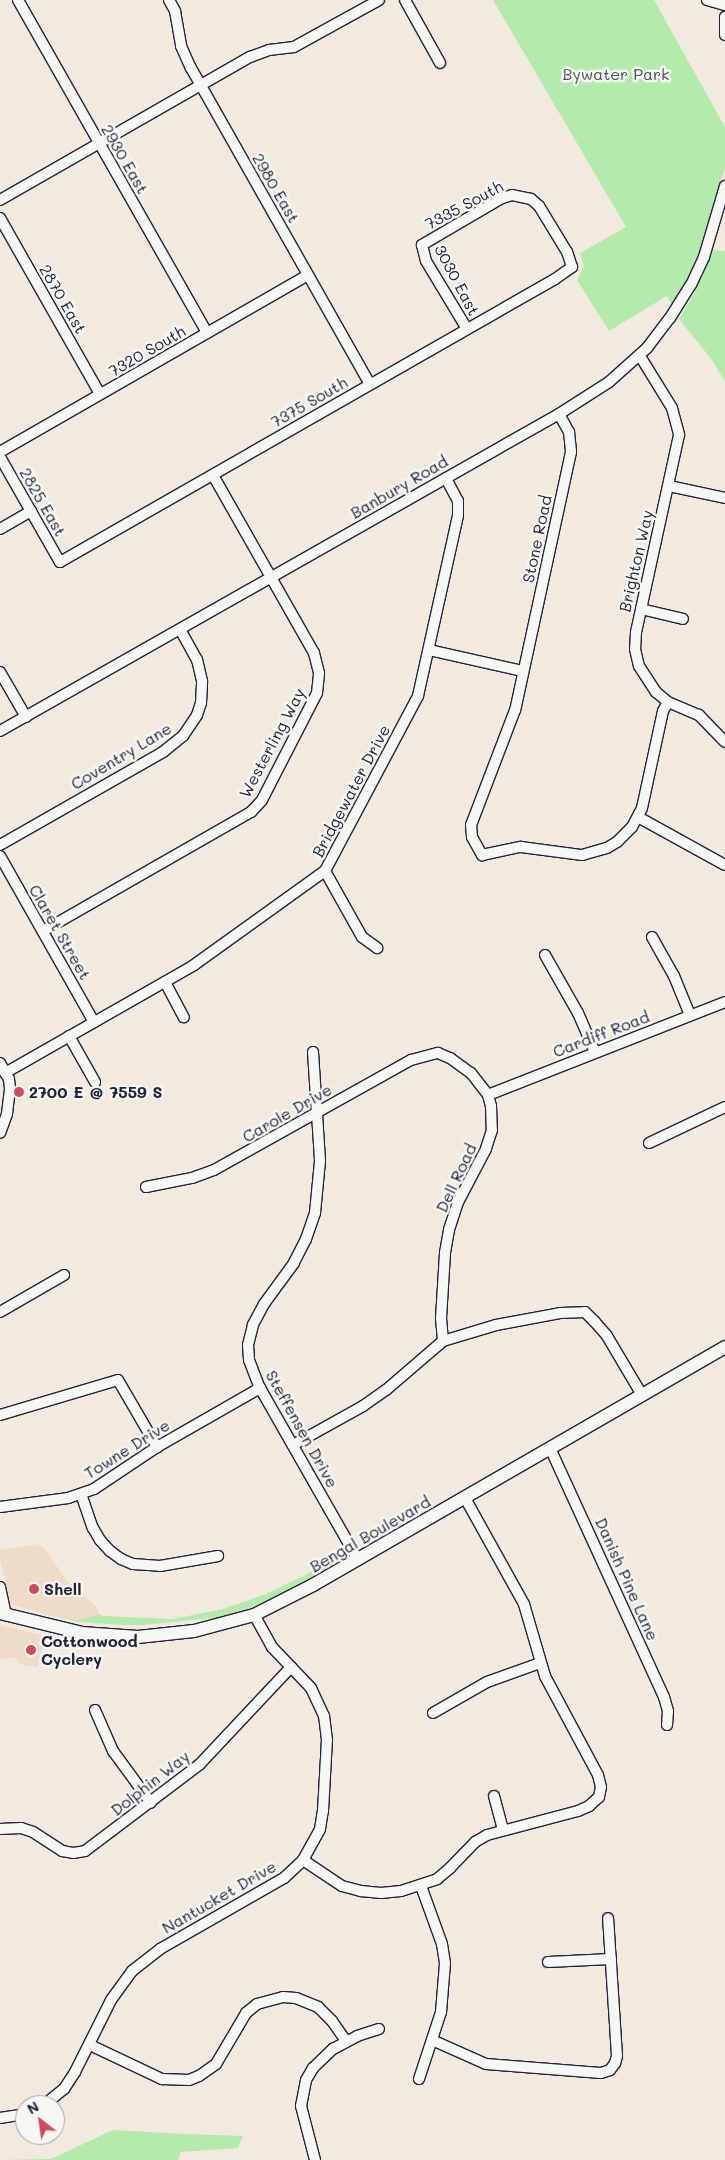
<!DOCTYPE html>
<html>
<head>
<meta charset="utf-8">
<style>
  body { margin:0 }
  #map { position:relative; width:725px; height:2160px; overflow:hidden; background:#f2eadf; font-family:Mali,sans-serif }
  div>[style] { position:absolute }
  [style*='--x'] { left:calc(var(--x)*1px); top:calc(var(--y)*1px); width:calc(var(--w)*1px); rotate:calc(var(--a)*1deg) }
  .built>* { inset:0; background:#eedbc8 }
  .green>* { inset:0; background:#b4ebad }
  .roads { filter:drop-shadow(1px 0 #22223b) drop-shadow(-1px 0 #22223b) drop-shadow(0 1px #22223b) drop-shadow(0 -1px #22223b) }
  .minor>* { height:10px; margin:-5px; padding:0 5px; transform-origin:5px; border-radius:5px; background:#f6f6f2 }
  .major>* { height:12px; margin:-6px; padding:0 6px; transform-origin:6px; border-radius:6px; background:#f6f6f2 }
  .dots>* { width:14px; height:14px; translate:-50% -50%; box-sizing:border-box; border:2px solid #f6f6f2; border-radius:50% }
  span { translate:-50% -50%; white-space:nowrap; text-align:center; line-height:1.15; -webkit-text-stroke:5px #f6f6f2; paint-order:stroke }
  .park-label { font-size:16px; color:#465458 }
  .street-label { font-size:16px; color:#22223b }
  .poi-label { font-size:16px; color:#22223b; font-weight:700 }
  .left { translate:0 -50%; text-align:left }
  .north { position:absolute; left:15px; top:2095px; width:50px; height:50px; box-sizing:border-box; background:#f6f6f2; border:1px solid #a1a1a9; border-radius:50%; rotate:330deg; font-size:14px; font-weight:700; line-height:20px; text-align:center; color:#22223b }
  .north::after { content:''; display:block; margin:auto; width:18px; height:22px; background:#d1495b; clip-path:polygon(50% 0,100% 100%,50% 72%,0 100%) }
</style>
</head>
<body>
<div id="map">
  <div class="built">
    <div style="clip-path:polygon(36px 1544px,45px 1549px,67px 1581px,96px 1606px,99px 1614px,79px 1620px,53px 1616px,55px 1617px,11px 1604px,0 1559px,0 1550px)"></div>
    <div style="clip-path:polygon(0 1625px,46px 1636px,38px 1667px,18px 1664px,16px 1657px,0 1660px)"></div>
  </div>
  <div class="green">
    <div style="clip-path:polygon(493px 0,654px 0,725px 127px,725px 167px,704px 239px,691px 272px,672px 305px,667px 296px,609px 331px,577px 280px,584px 266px,580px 253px,626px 227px)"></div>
    <div style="clip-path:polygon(713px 250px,725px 251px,725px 382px,712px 360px,679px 319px,694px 293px)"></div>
    <div style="clip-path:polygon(342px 1557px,337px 1562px,283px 1593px,248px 1609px,224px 1617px,143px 1625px,120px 1625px,80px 1622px,53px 1616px,78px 1620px,99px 1614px,103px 1616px,173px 1619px,223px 1609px,266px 1594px)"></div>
    <div style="clip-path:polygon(113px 2130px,186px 2134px,243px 2136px,238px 2148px,181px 2152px,178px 2160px,0 2160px,51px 2159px)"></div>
  </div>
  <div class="roads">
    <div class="minor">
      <div style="--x:18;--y:0;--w:383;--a:60.4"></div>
      <div style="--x:169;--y:0;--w:13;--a:61"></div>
      <div style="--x:175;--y:11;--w:36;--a:80"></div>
      <div style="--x:181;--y:46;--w:24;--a:66"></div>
      <div style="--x:191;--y:68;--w:363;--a:60.5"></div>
      <div style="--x:405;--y:0;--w:72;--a:60.9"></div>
      <div style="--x:707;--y:0;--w:19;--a:16"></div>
      <div style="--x:725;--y:17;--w:18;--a:90"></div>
      <div style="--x:0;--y:200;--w:288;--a:-29.8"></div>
      <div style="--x:250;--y:57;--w:20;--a:-20"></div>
      <div style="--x:269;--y:50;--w:25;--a:-7"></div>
      <div style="--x:294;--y:47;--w:97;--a:-28.9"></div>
      <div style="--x:0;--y:218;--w:202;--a:60.4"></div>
      <div style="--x:640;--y:356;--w:61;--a:58.4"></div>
      <div style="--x:672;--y:408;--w:28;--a:75"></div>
      <div style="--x:679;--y:435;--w:202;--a:102.3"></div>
      <div style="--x:636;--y:632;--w:17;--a:93"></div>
      <div style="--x:635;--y:649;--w:17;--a:77"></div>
      <div style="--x:639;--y:666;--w:31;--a:57"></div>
      <div style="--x:656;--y:692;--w:16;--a:40"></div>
      <div style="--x:668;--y:702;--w:34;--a:23"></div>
      <div style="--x:699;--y:715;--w:37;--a:46"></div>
      <div style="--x:559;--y:414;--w:21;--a:61"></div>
      <div style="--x:569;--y:432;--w:20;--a:84"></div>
      <div style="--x:571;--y:452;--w:264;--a:102.2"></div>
      <div style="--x:515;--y:710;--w:123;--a:110.9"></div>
      <div style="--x:471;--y:825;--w:12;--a:85"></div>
      <div style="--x:472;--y:837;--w:21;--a:61"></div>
      <div style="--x:482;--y:855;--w:40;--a:-12"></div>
      <div style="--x:521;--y:847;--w:62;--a:7.5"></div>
      <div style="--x:582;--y:855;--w:26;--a:-16"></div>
      <div style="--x:607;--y:848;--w:12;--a:-31"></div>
      <div style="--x:617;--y:842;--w:21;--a:-45"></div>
      <div style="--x:632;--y:827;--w:21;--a:-62"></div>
      <div style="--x:642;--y:808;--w:99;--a:-77.8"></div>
      <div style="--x:663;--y:711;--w:10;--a:-61"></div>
      <div style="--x:0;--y:452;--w:355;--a:-29.9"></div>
      <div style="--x:0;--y:457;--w:121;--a:60.3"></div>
      <div style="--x:60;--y:562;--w:570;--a:-29.76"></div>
      <div style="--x:555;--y:279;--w:21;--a:-35"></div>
      <div style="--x:572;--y:267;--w:16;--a:-108"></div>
      <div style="--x:567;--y:252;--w:54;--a:-121.3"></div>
      <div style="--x:539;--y:206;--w:11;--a:-139"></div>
      <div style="--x:531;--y:199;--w:19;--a:-168"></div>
      <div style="--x:512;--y:195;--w:10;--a:163"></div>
      <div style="--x:502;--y:198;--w:93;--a:149.6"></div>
      <div style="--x:422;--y:245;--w:16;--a:76"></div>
      <div style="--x:426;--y:261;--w:79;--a:58.9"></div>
      <div style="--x:669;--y:486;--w:57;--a:12.1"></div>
      <div style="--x:0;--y:529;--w:36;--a:-30"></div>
      <div style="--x:641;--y:609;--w:43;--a:13.4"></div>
      <div style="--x:429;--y:650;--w:96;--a:12.6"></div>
      <div style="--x:0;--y:672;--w:52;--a:60"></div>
      <div style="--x:0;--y:731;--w:643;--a:-29.56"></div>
      <div style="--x:559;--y:414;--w:59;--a:-32.6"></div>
      <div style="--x:609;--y:382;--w:51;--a:-41.8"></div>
      <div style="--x:647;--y:348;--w:38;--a:-53"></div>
      <div style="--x:670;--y:318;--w:39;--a:-58"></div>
      <div style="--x:691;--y:285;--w:31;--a:-65"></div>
      <div style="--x:704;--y:257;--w:74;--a:-73.5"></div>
      <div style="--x:638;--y:817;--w:99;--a:28.9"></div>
      <div style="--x:0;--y:845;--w:188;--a:-29.7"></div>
      <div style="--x:163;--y:752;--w:26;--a:-39"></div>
      <div style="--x:183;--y:736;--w:25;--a:-56"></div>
      <div style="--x:197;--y:715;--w:13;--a:-72"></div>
      <div style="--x:201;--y:703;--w:22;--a:-87"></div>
      <div style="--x:202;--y:681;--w:22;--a:-103"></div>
      <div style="--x:197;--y:660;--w:35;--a:-119"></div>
      <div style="--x:0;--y:856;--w:191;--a:60.5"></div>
      <div style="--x:325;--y:871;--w:76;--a:60.7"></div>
      <div style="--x:362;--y:937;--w:19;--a:36"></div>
      <div style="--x:43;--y:931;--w:240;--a:-29.8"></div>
      <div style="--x:251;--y:812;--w:16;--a:-47"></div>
      <div style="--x:262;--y:800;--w:120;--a:-62.8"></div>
      <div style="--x:317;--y:693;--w:20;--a:-84"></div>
      <div style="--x:319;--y:673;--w:21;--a:-104"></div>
      <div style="--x:314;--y:653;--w:205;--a:-119.6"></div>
      <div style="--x:652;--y:937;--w:45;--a:60.6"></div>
      <div style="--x:674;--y:976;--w:42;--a:67.7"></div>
      <div style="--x:545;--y:955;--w:67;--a:60.4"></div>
      <div style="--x:578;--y:1013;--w:43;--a:66.4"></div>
      <div style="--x:165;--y:982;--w:40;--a:62"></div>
      <div style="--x:69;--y:1036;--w:53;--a:60.5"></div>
      <div style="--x:313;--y:1052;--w:109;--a:86.3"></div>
      <div style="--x:320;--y:1161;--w:52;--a:95.5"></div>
      <div style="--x:315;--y:1213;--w:28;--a:109"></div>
      <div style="--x:306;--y:1239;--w:27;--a:117"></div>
      <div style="--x:294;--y:1263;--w:51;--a:126.2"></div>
      <div style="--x:264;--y:1304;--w:24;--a:118"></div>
      <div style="--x:253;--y:1325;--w:21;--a:104"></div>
      <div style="--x:248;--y:1345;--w:15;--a:86"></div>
      <div style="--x:249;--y:1360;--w:30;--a:69"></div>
      <div style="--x:260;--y:1388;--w:198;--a:60.3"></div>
      <div style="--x:0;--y:1063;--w:18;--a:61"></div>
      <div style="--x:9;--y:1079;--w:10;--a:84"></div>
      <div style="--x:10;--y:1089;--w:25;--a:97"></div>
      <div style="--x:7;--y:1114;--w:20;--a:110"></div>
      <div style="--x:5;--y:1073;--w:218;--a:-29.7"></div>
      <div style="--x:194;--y:965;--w:161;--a:-35.7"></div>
      <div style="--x:325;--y:871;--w:198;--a:-62"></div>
      <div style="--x:418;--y:696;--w:185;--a:-77.5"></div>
      <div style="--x:458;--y:515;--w:14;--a:-90"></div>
      <div style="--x:458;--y:501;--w:26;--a:-118"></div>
      <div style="--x:488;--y:1095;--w:255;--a:-21.4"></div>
      <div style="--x:649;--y:1143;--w:84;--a:-25.3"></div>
      <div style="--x:146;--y:1187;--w:47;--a:-11.1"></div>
      <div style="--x:192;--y:1178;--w:23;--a:-20"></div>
      <div style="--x:214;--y:1170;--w:226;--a:-29.2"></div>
      <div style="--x:411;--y:1060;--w:28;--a:-15"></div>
      <div style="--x:438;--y:1053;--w:13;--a:23"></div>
      <div style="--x:450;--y:1058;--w:26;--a:36"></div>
      <div style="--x:471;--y:1073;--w:28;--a:52"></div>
      <div style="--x:488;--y:1095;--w:11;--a:75"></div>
      <div style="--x:491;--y:1106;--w:24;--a:88"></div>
      <div style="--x:492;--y:1130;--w:20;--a:108"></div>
      <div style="--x:486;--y:1149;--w:60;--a:117.8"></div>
      <div style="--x:458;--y:1202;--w:29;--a:108"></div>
      <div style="--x:449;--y:1230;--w:23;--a:100"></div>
      <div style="--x:445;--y:1253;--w:65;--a:93.5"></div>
      <div style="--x:441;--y:1318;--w:23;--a:85"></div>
      <div style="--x:0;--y:1312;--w:74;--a:-30"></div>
      <div style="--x:0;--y:1415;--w:123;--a:-16.5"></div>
      <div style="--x:118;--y:1380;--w:78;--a:59.8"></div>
      <div style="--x:293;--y:1445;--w:80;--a:-29.1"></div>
      <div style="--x:363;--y:1406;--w:28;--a:-35"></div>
      <div style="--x:386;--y:1390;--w:75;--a:-40.7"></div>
      <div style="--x:443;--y:1341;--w:55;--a:-16.8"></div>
      <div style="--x:496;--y:1325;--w:65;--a:-10.6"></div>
      <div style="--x:560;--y:1313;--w:25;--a:-2"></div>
      <div style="--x:585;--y:1312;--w:14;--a:45"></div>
      <div style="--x:595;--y:1322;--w:18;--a:49"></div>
      <div style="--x:607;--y:1336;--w:69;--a:59.3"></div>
      <div style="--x:550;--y:1448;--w:274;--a:65.4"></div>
      <div style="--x:664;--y:1697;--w:15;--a:74"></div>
      <div style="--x:668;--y:1711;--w:14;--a:94"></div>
      <div style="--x:81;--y:1494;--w:36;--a:71"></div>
      <div style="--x:93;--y:1528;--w:14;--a:60"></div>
      <div style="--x:100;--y:1540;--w:15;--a:48"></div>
      <div style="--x:110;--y:1551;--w:14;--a:36"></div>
      <div style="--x:121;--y:1559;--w:13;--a:23"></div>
      <div style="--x:133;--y:1564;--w:27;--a:4"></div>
      <div style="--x:160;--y:1566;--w:59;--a:-9.8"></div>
      <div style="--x:0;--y:1507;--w:69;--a:-7.5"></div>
      <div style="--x:68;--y:1498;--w:28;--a:-19"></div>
      <div style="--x:94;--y:1489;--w:76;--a:-33.7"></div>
      <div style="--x:157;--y:1447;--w:119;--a:-29.8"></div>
      <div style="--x:0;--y:1587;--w:29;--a:78"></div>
      <div style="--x:95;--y:1710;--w:45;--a:66.3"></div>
      <div style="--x:113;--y:1751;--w:64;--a:53.8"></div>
      <div style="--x:433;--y:1713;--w:62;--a:-29.9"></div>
      <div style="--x:487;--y:1682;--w:56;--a:-19.7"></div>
      <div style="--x:494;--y:1796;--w:35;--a:75"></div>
      <div style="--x:0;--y:1829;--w:21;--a:-3"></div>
      <div style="--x:21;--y:1828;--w:13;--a:18"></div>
      <div style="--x:33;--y:1832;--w:35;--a:33"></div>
      <div style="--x:62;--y:1851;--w:11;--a:10"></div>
      <div style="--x:73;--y:1853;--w:12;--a:-9"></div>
      <div style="--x:85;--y:1851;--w:144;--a:-37.1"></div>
      <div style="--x:200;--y:1764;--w:133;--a:-46.8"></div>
      <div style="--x:303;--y:1860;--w:47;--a:33.7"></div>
      <div style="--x:342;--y:1886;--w:20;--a:15"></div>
      <div style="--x:361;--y:1891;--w:20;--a:6"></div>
      <div style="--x:381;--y:1893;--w:20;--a:-6"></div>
      <div style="--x:401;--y:1891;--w:38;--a:-18"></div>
      <div style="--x:437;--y:1879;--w:17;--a:-40"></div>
      <div style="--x:450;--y:1868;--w:36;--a:-46"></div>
      <div style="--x:475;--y:1842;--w:14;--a:-30"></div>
      <div style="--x:487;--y:1835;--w:94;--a:-14.8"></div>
      <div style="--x:578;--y:1811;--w:12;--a:-24"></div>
      <div style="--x:589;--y:1806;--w:13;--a:-42"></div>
      <div style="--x:599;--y:1797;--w:10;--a:-79"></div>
      <div style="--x:601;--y:1787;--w:12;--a:-104"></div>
      <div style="--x:598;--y:1775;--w:112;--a:-118.2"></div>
      <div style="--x:545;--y:1676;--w:75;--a:-106.3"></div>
      <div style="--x:524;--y:1604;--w:121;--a:-119.1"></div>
      <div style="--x:548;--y:1962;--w:63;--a:-2.7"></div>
      <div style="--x:432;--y:2040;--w:59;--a:24"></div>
      <div style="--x:486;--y:2064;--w:115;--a:4.5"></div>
      <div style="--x:601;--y:2073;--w:9;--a:-18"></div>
      <div style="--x:610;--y:2070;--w:9;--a:-54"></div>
      <div style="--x:615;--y:2063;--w:7;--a:-74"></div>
      <div style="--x:617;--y:2056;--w:138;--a:-93.7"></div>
      <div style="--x:90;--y:2045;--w:80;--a:25.3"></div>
      <div style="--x:162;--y:2079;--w:27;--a:2"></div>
      <div style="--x:189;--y:2080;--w:11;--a:-22"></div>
      <div style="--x:199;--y:2076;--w:21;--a:-35"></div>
      <div style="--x:216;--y:2064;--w:59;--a:-59.5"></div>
      <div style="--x:246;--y:2013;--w:14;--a:-39"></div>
      <div style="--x:257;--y:2004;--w:27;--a:-15"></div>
      <div style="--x:283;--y:1997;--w:13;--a:4"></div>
      <div style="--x:296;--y:1998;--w:24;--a:22"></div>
      <div style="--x:318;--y:2007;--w:20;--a:45"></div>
      <div style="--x:332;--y:2021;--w:24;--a:55"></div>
      <div style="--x:419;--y:2079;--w:71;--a:-71.8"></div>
      <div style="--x:441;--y:2012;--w:49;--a:-85.3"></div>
      <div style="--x:445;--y:1963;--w:19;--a:-99"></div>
      <div style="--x:442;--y:1944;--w:62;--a:-109.9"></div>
      <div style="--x:44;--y:2105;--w:26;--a:-39"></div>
      <div style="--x:64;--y:2089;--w:20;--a:-57"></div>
      <div style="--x:75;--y:2072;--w:80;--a:-63.4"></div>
      <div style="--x:111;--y:2000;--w:36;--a:-54"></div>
      <div style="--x:132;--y:1971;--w:36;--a:-38"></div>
      <div style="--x:160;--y:1949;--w:143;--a:-29.8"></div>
      <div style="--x:284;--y:1878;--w:26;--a:-43"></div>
      <div style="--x:303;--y:1860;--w:35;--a:-61"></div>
      <div style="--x:320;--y:1829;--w:18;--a:-81"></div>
      <div style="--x:323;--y:1811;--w:71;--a:-86.8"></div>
      <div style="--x:327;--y:1740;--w:24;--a:-97"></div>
      <div style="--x:324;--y:1716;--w:31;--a:-115"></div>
      <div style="--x:311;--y:1688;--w:57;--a:-133.6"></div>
      <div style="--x:272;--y:1647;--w:37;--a:-119"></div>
      <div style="--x:0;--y:2118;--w:25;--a:-9"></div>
      <div style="--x:315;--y:2160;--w:56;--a:-104.5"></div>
      <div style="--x:301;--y:2106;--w:26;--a:-79"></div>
      <div style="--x:306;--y:2080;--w:14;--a:-60"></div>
      <div style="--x:313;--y:2068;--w:28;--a:-44"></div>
      <div style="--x:333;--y:2049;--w:27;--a:-28"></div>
      <div style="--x:357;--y:2036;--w:23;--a:-18"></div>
    </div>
    <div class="major">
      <div style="--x:0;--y:1613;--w:84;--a:13.7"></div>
      <div style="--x:82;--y:1633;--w:56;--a:4.1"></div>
      <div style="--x:138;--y:1637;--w:56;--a:-6.1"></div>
      <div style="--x:194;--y:1631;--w:62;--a:-14.9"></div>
      <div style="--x:254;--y:1615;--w:66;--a:-27"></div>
      <div style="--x:313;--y:1585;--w:476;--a:-30"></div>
    </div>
  </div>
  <div class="dots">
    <div style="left:19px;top:1092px;background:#d1495b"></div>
    <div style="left:34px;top:1589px;background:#d1495b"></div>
    <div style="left:31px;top:1650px;background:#d1495b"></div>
  </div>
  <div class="park-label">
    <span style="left:616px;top:74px">Bywater Park</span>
  </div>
  <div class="street-label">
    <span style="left:125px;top:159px;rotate:60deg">2930 East</span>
    <span style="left:276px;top:188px;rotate:60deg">2980 East</span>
    <span style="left:464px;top:205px;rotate:-28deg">7335 South</span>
    <span style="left:457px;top:280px;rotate:62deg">3030 East</span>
    <span style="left:63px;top:299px;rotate:60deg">2870 East</span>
    <span style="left:147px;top:351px;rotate:-30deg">7320 South</span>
    <span style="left:309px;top:402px;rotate:-30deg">7375 South</span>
    <span style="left:399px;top:487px;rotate:-30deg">Banbury Road</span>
    <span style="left:43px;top:502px;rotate:60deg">2825 East</span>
    <span style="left:537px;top:539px;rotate:-78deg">Stone Road</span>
    <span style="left:636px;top:561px;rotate:-77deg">Brighton Way</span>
    <span style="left:272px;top:743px;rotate:-62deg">Westerling Way</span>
    <span style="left:121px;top:756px;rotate:-31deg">Coventry Lane</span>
    <span style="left:351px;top:791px;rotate:-62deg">Bridgewater Drive</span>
    <span style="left:60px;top:932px;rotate:60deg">Claret Street</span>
    <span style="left:601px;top:1034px;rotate:-21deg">Cardiff Road</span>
    <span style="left:287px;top:1113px;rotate:-30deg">Carole Drive</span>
    <span style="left:456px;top:1178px;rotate:-65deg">Dell Road</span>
    <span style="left:302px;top:1429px;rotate:61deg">Steffensen Drive</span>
    <span style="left:127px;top:1449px;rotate:-32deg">Towne Drive</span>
    <span style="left:370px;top:1534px;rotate:-30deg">Bengal Boulevard</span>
    <span style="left:627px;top:1579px;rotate:66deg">Danish Pine Lane</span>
    <span style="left:150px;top:1783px;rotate:-38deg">Dolphin Way</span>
    <span style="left:219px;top:1897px;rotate:-30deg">Nantucket Drive</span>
  </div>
  <div class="poi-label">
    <span class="left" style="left:29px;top:1092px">2700 E @ 7559 S</span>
    <span class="left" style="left:44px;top:1589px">Shell</span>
    <span class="left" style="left:41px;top:1650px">Cottonwood<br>Cyclery</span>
  </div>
  <div class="north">N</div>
</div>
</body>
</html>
